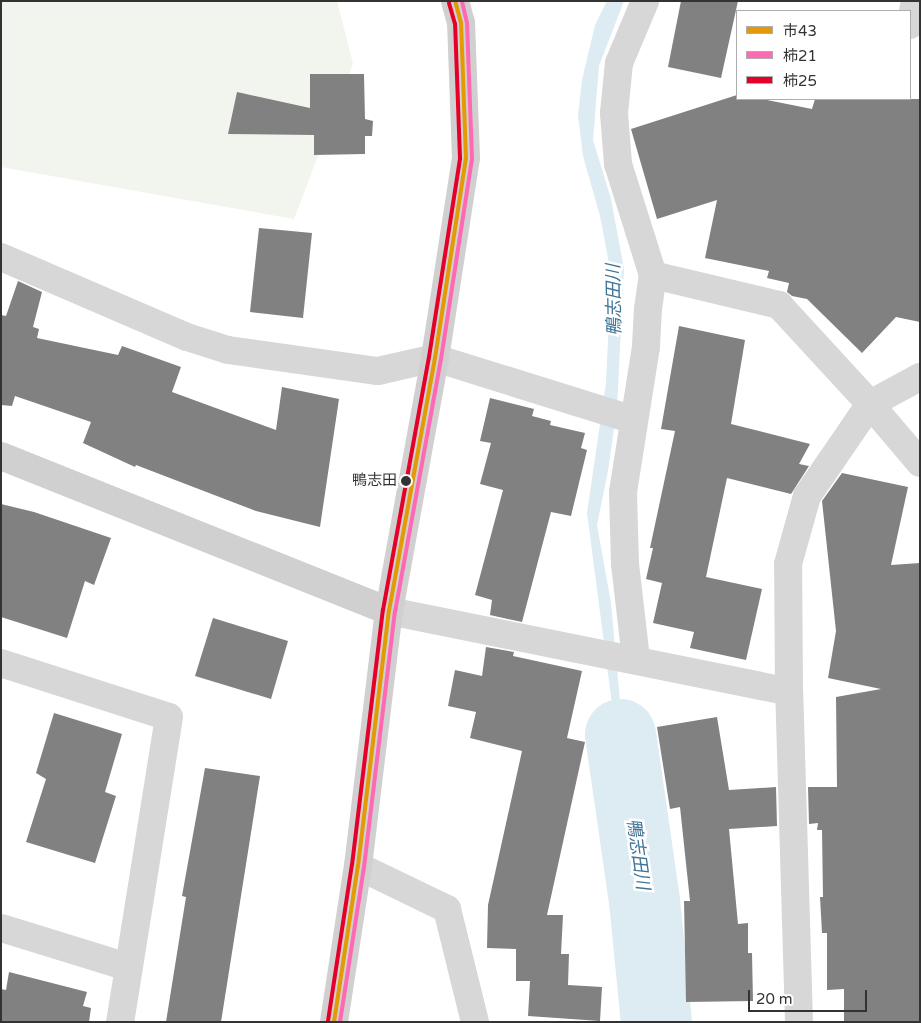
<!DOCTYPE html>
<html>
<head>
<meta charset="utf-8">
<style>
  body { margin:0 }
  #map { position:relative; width:921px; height:1023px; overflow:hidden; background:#fff; font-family:"Varela Round","Noto Sans JP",sans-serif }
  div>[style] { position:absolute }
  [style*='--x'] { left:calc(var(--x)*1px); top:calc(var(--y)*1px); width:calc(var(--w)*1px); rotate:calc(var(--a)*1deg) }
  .green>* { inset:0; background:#f1f5ed }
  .water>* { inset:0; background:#ddebf3 }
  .river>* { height:71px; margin:-35.5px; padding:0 35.5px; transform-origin:35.5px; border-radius:35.5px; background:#ddebf3 }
  .building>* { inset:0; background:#818181 }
  .street>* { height:28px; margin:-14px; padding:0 14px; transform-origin:14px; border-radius:14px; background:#d7d7d7 }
  .secondary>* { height:28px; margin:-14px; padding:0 14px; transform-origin:14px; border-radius:14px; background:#d0d0d0 }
  .bus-1>* { height:4px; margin:-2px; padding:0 2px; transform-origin:2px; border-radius:2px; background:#e39a05 }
  .bus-2>* { height:4px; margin:-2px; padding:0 2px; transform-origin:2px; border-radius:2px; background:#ff69b4 }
  .bus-3>* { height:4px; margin:-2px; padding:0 2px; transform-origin:2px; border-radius:2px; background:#e4002b }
  .dots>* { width:14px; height:14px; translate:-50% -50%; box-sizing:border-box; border:2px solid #fff; border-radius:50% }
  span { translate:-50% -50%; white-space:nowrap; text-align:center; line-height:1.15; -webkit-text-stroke:5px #fff; paint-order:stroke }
  .bus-label { font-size:15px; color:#333 }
  .right { translate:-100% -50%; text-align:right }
  .water-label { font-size:18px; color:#3f7597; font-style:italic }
  .frame { position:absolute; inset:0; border:2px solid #333; pointer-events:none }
  .legend { position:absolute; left:736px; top:10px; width:175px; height:90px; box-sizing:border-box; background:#fff; border:1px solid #adadad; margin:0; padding:6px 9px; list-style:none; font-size:15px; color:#333 }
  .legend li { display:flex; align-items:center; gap:10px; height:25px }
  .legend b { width:25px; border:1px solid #adadad }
  .scale { position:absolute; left:748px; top:990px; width:119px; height:22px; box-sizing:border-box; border:2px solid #333; border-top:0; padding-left:6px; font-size:15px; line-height:18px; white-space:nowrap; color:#333; -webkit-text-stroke:4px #fff; paint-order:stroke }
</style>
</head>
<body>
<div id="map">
  <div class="green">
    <div style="clip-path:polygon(1px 1px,337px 1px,353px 64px,294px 219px,1px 167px)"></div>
  </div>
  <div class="water">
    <div style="clip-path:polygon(607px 1px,624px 1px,599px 66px,593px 140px,611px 199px,624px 269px,617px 407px,608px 471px,597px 525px,611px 603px,625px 755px,639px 832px,629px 834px,587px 513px,606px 383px,611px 274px,600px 216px,583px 156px,578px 115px,582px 80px,595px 25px)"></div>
  </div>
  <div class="river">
    <div style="--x:620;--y:734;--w:168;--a:81.8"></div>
    <div style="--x:644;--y:900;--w:123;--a:84.4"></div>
  </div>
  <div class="building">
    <div style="clip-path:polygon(681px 1px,738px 1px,721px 78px,668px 67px)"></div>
    <div style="clip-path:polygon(310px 74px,364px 74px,365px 119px,373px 121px,372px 136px,365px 136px,365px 154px,314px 155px,314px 135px,228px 134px,237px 92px,310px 108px)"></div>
    <div style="clip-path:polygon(737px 95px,737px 99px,762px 99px,812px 109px,815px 99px,920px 99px,920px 322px,896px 317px,862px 353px,807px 299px,792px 296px,787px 292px,789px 283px,767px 278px,769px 271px,705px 258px,717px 200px,657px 219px,631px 129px)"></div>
    <div style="clip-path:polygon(259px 228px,312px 233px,303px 318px,250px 312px)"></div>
    <div style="clip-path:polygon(18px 281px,42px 292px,33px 327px,39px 329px,37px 338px,118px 355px,122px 346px,181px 367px,172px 392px,276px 430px,282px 387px,339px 399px,320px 527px,256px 511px,136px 465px,135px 467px,83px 443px,91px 422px,15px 396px,12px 406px,1px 405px,1px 315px,6px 316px)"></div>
    <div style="clip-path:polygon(679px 326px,745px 340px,731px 424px,810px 444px,799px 464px,809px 466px,791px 494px,727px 478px,706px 577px,762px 589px,746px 660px,690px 648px,694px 632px,653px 623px,662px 583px,646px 579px,653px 548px,650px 548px,675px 431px,661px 429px)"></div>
    <div style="clip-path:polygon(490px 398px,534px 409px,532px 416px,551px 421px,550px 425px,585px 433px,581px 448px,587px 450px,571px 516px,551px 512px,522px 622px,490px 615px,492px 600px,475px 595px,503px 490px,480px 484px,491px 443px,480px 441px)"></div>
    <div style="clip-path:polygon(842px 473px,908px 487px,891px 565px,920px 563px,920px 1022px,844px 1022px,844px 989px,827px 990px,827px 933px,822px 933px,820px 897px,823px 897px,822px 830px,817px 830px,818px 823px,809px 824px,808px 787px,837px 787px,836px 697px,881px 689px,828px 678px,836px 631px,822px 501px)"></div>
    <div style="clip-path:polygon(1px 504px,34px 512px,111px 538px,94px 585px,85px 581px,67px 638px,1px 617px)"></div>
    <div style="clip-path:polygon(213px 618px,288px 641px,271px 699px,195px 676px)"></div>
    <div style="clip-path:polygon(486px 647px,514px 652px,513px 656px,582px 671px,567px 738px,585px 742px,547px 915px,563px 915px,561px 954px,569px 954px,568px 985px,602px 987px,600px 1021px,528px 1016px,530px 981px,516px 981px,516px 949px,487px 948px,488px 905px,522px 751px,470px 738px,476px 712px,448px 706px,455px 670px,482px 676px)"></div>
    <div style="clip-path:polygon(54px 713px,122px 734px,105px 792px,116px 796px,95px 863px,26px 842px,46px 779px,36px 773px)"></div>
    <div style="clip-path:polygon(717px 717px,729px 790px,776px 787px,777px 826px,729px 829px,738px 924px,748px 923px,748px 953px,752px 953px,753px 1001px,686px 1002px,684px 901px,690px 901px,680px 807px,670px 809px,657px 727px)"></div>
    <div style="clip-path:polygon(205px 768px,260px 776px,221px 1022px,166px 1022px,186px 897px,182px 896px)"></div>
    <div style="clip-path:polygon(9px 972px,87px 992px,83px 1006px,91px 1008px,89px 1022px,1px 1022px,1px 989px,6px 990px)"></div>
  </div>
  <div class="street">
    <div style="--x:910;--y:25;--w:25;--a:-78"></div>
    <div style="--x:1;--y:257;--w:202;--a:23.3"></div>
    <div style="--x:187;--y:337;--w:43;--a:17.6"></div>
    <div style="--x:228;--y:350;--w:151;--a:8"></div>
    <div style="--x:378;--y:371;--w:58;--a:-12.8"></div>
    <div style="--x:435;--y:358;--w:208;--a:17.3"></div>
    <div style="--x:653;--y:275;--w:130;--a:13.4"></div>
    <div style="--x:779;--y:305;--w:134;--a:47.4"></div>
    <div style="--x:870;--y:404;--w:77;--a:49.7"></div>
    <div style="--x:389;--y:611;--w:408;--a:11.4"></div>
    <div style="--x:636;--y:659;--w:96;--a:-96.6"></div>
    <div style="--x:625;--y:564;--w:72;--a:-91.6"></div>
    <div style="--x:623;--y:492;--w:148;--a:-81"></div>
    <div style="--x:646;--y:346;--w:37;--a:-87"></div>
    <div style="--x:648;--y:309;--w:34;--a:-82"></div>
    <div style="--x:653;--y:275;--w:116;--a:-107.5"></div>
    <div style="--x:618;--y:164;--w:51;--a:-94.5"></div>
    <div style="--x:614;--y:113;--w:50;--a:-84.3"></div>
    <div style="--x:619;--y:63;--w:67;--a:-67.2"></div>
    <div style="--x:1;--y:663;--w:176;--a:17.8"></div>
    <div style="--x:169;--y:717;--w:309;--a:99.1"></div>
    <div style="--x:358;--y:866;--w:99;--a:25.8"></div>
    <div style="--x:447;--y:909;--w:116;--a:76.1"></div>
    <div style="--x:1;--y:928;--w:133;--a:17.1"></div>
    <div style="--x:799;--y:1022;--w:330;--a:-91.7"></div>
    <div style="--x:789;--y:692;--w:128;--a:-90.4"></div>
    <div style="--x:788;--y:564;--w:71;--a:-74.4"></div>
    <div style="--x:807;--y:496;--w:112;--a:-55.6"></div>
    <div style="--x:870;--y:404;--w:57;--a:-28.4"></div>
  </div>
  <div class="secondary">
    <div style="--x:1;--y:456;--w:418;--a:21.8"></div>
    <div style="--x:334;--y:1022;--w:158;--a:-81.3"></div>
    <div style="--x:358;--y:866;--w:257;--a:-83.1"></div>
    <div style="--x:389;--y:611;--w:257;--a:-79.7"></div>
    <div style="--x:435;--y:358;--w:202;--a:-81.2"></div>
    <div style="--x:466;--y:158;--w:135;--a:-92.1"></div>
    <div style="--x:461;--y:23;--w:23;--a:-105"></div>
  </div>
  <div class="bus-1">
    <div style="--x:334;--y:1022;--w:158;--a:-81.3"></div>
    <div style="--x:358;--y:866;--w:257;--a:-83.1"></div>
    <div style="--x:389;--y:611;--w:257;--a:-79.7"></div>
    <div style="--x:435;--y:358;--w:202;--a:-81.2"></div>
    <div style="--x:466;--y:158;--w:135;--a:-92.1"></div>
    <div style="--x:461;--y:23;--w:23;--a:-105"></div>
  </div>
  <div class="bus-2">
    <div style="--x:340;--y:1022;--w:157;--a:-81.2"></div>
    <div style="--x:364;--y:867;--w:257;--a:-83.1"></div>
    <div style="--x:395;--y:612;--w:257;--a:-79.7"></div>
    <div style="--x:441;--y:359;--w:202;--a:-81.2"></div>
    <div style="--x:472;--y:159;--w:136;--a:-92.1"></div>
    <div style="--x:467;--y:23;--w:23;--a:-103"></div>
  </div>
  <div class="bus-3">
    <div style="--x:328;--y:1021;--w:158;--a:-81.3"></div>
    <div style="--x:352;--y:865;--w:257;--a:-83.1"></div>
    <div style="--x:383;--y:610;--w:257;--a:-79.7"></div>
    <div style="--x:429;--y:357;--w:201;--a:-81.1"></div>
    <div style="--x:460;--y:158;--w:134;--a:-92.1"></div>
    <div style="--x:455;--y:24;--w:22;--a:-106"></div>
  </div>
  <div class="dots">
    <div style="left:406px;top:481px;background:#333"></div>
  </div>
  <div class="bus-label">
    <span class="right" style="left:397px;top:481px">鴨志田</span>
  </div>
  <div class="water-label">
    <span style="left:614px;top:300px;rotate:-91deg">鴨志田川</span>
    <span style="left:638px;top:854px;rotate:82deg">鴨志田川</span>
  </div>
  <div class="frame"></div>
  <ul class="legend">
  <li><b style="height:6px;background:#e39a05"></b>市43</li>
  <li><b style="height:6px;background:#ff69b4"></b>柿21</li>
  <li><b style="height:6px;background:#e4002b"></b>柿25</li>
  </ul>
  <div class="scale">20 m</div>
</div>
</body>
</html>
